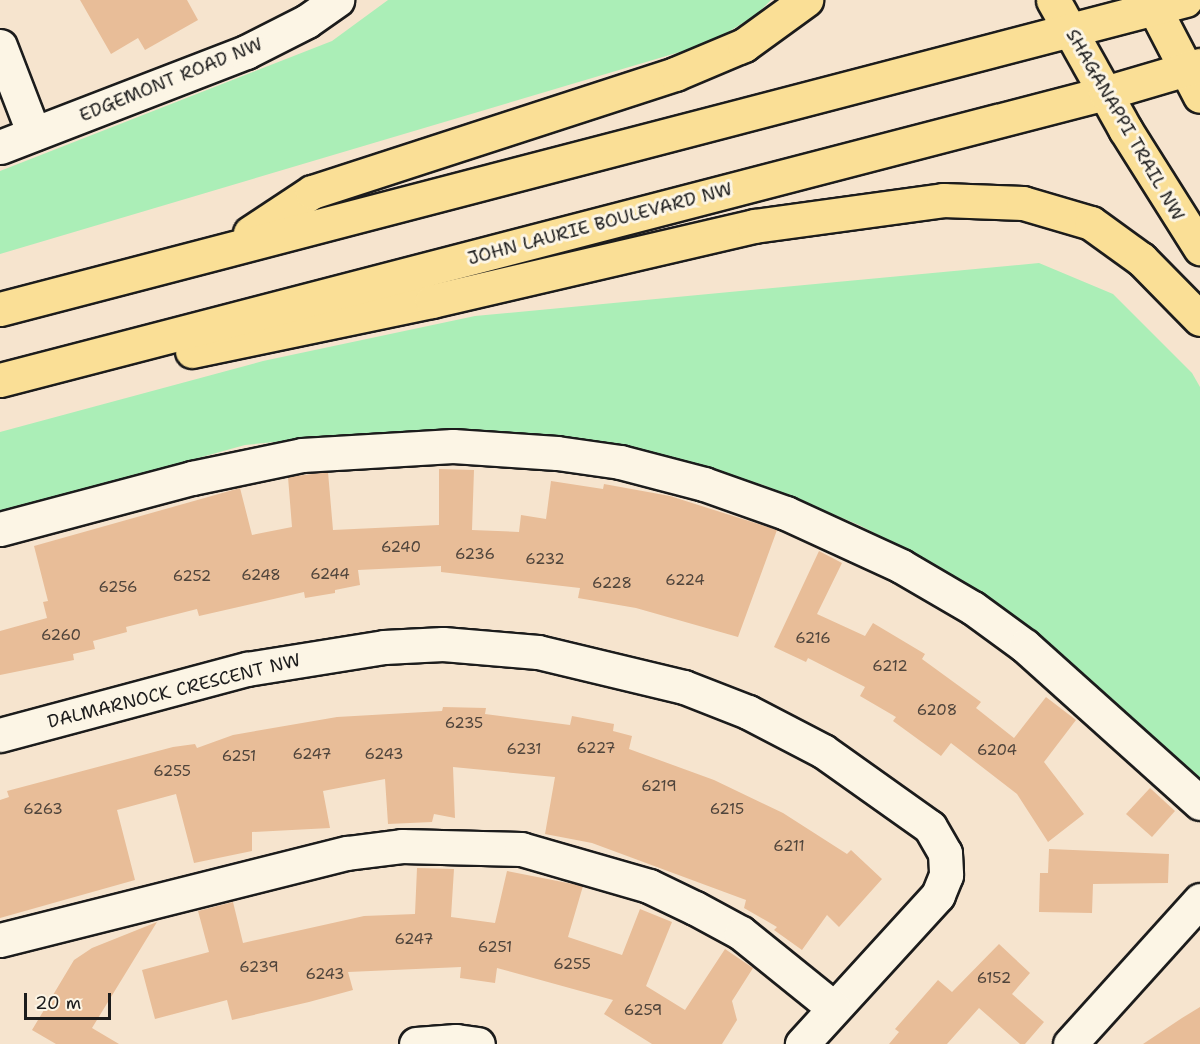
<!DOCTYPE html>
<html>
<head>
<meta charset="utf-8">
<style>
  body { margin:0 }
  #map { position:relative; width:1200px; height:1044px; overflow:hidden; background:#f6e4ce; font-family:"Shantell Sans",sans-serif }
  div>[style] { position:absolute }
  [style*='--x'] { left:calc(var(--x)*1px); top:calc(var(--y)*1px); width:calc(var(--w)*1px); rotate:calc(var(--a)*1deg) }
  .green>* { inset:0; background:#abeeb7 }
  .building>* { inset:0; background:#e8bd98 }
  .roads { filter:drop-shadow(2px 0 #1c1c1c) drop-shadow(-2px 0 #1c1c1c) drop-shadow(0 2px #1c1c1c) drop-shadow(0 -2px #1c1c1c) }
  .minor>* { height:33px; margin:-16.5px; padding:0 16.5px; transform-origin:16.5px; border-radius:16.5px; background:#fcf5e5 }
  .major>* { height:33px; margin:-16.5px; padding:0 16.5px; transform-origin:16.5px; border-radius:16.5px; background:#fadf96 }
  span { translate:-50% -50%; white-space:nowrap; text-align:center; line-height:1.15; -webkit-text-stroke:6px #fcf5e5; paint-order:stroke }
  .number-label { font-size:15px; color:#4f443b }
  .number-label span { -webkit-text-stroke-width:0 }
  .street-label { font-size:18px; color:#1c1c1c }
  .scale { position:absolute; left:24px; top:993px; width:87px; height:27px; box-sizing:border-box; border:3px solid #1c1c1c; border-top:0; padding-left:8px; font-size:18px; line-height:21px; white-space:nowrap; color:#1c1c1c; -webkit-text-stroke:4px #fcf5e5; paint-order:stroke }
</style>
</head>
<body>
<div id="map">
  <div class="green">
    <div style="clip-path:polygon(388px 0,771px 0,756px 15px,710px 43px,0 254px,0 171px,332px 41px)"></div>
    <div style="clip-path:polygon(1039px 263px,1113px 294px,1192px 373px,1200px 387px,1200px 779px,1000px 606px,930px 562px,859px 525px,763px 485px,674px 460px,325px 437px,245px 445px,0 513px,0 432px,263px 361px,475px 316px)"></div>
  </div>
  <div class="building">
    <div style="clip-path:polygon(80px 0,187px 0,198px 20px,145px 50px,138px 38px,111px 54px)"></div>
    <div style="clip-path:polygon(439px 469px,474px 470px,472px 530px,519px 532px,521px 515px,546px 519px,551px 481px,603px 489px,604px 484px,670px 496px,777px 530px,738px 637px,636px 608px,578px 598px,580px 588px,441px 572px,441px 566px,358px 570px,360px 585px,335px 590px,335px 593px,305px 598px,304px 592px,199px 616px,197px 609px,126px 627px,127px 632px,93px 641px,95px 649px,73px 654px,74px 660px,0 675px,0 631px,47px 618px,43px 602px,48px 601px,34px 546px,240px 488px,252px 535px,292px 527px,288px 477px,328px 472px,333px 530px,439px 525px)"></div>
    <div style="clip-path:polygon(819px 551px,842px 563px,817px 614px,865px 636px,873px 623px,925px 654px,922px 659px,981px 702px,976px 708px,1014px 738px,1046px 697px,1076px 720px,1044px 762px,1084px 814px,1048px 842px,1017px 794px,951px 743px,941px 756px,893px 721px,896px 717px,860px 696px,865px 687px,808px 658px,806px 662px,774px 647px)"></div>
    <div style="clip-path:polygon(443px 707px,486px 708px,485px 714px,570px 725px,572px 716px,614px 724px,613px 731px,632px 736px,629px 749px,714px 780px,783px 813px,847px 854px,851px 850px,882px 879px,839px 927px,827px 915px,802px 950px,774px 930px,777px 927px,744px 908px,746px 900px,592px 843px,545px 834px,555px 777px,453px 767px,455px 818px,434px 814px,432px 822px,388px 824px,385px 779px,323px 791px,330px 828px,252px 832px,252px 851px,194px 863px,176px 794px,117px 810px,135px 880px,0 918px,0 800px,9px 797px,7px 791px,173px 747px,195px 744px,197px 748px,233px 735px,337px 717px,442px 711px)"></div>
    <div style="clip-path:polygon(1150px 788px,1175px 811px,1152px 837px,1126px 814px)"></div>
    <div style="clip-path:polygon(1049px 849px,1169px 854px,1168px 883px,1093px 884px,1092px 913px,1039px 912px,1040px 873px,1048px 873px)"></div>
    <div style="clip-path:polygon(417px 868px,454px 869px,451px 917px,495px 923px,507px 871px,583px 886px,568px 937px,622px 955px,640px 909px,672px 922px,646px 986px,685px 1010px,725px 949px,753px 968px,732px 1001px,737px 1020px,722px 1044px,652px 1044px,604px 1014px,613px 1000px,497px 968px,495px 983px,460px 978px,461px 967px,348px 972px,353px 990px,309px 1002px,232px 1020px,227px 1000px,155px 1019px,142px 970px,209px 952px,198px 911px,233px 902px,243px 943px,364px 916px,415px 914px)"></div>
    <div style="clip-path:polygon(157px 922px,92px 1028px,119px 1044px,56px 1044px,32px 1030px,74px 960px,92px 948px)"></div>
    <div style="clip-path:polygon(999px 944px,1030px 973px,1012px 994px,1044px 1022px,1025px 1044px,1020px 1044px,979px 1008px,947px 1044px,889px 1044px,899px 1032px,895px 1029px,938px 980px,952px 992px)"></div>
    <div style="clip-path:polygon(1200px 1007px,1200px 1044px,1143px 1044px,1182px 1018px)"></div>
  </div>
  <div class="roads">
    <div class="minor">
      <div style="--x:0;--y:46;--w:94;--a:68.9"></div>
      <div style="--x:0;--y:147;--w:264;--a:-21.1"></div>
      <div style="--x:246;--y:52;--w:68;--a:-26.9"></div>
      <div style="--x:307;--y:21;--w:37;--a:-35"></div>
      <div style="--x:0;--y:529;--w:199;--a:-14.9"></div>
      <div style="--x:192;--y:478;--w:112;--a:-11.8"></div>
      <div style="--x:302;--y:455;--w:151;--a:-3.4"></div>
      <div style="--x:453;--y:446;--w:104;--a:3.9"></div>
      <div style="--x:557;--y:453;--w:64;--a:8.1"></div>
      <div style="--x:620;--y:462;--w:87;--a:14.7"></div>
      <div style="--x:704;--y:484;--w:87;--a:19.5"></div>
      <div style="--x:786;--y:513;--w:127;--a:24.7"></div>
      <div style="--x:901;--y:566;--w:83;--a:30.3"></div>
      <div style="--x:973;--y:608;--w:64;--a:36.2"></div>
      <div style="--x:1025;--y:646;--w:235;--a:41.9"></div>
      <div style="--x:0;--y:735;--w:256;--a:-15"></div>
      <div style="--x:247;--y:669;--w:139;--a:-9.1"></div>
      <div style="--x:384;--y:647;--w:59;--a:-2.9"></div>
      <div style="--x:443;--y:644;--w:95;--a:4.8"></div>
      <div style="--x:538;--y:652;--w:150;--a:13.5"></div>
      <div style="--x:684;--y:687;--w:69;--a:21.3"></div>
      <div style="--x:748;--y:712;--w:85;--a:27.5"></div>
      <div style="--x:823;--y:751;--w:131;--a:35.4"></div>
      <div style="--x:930;--y:827;--w:30;--a:60"></div>
      <div style="--x:945;--y:853;--w:22;--a:87"></div>
      <div style="--x:946;--y:875;--w:22;--a:112"></div>
      <div style="--x:938;--y:895;--w:202;--a:132.4"></div>
      <div style="--x:0;--y:940;--w:358;--a:-14.1"></div>
      <div style="--x:347;--y:853;--w:55;--a:-7.3"></div>
      <div style="--x:402;--y:846;--w:119;--a:1.4"></div>
      <div style="--x:521;--y:849;--w:133;--a:16.1"></div>
      <div style="--x:649;--y:886;--w:51;--a:25.6"></div>
      <div style="--x:695;--y:908;--w:52;--a:28.5"></div>
      <div style="--x:741;--y:933;--w:119;--a:38.9"></div>
      <div style="--x:416;--y:1044;--w:40;--a:-4.3"></div>
      <div style="--x:456;--y:1041;--w:22;--a:8"></div>
      <div style="--x:1070;--y:1044;--w:194;--a:-47.9"></div>
    </div>
    <div class="major">
      <div style="--x:1053;--y:0;--w:148;--a:60.8"></div>
      <div style="--x:1125;--y:129;--w:141;--a:57.8"></div>
      <div style="--x:1150;--y:0;--w:108;--a:62.5"></div>
      <div style="--x:250;--y:233;--w:74;--a:-33.5"></div>
      <div style="--x:312;--y:192;--w:382;--a:-18"></div>
      <div style="--x:675;--y:74;--w:75;--a:-22.8"></div>
      <div style="--x:744;--y:45;--w:77;--a:-36"></div>
      <div style="--x:0;--y:309;--w:1225;--a:-14.61"></div>
      <div style="--x:192;--y:351;--w:245;--a:-11.8"></div>
      <div style="--x:432;--y:301;--w:331;--a:-13.1"></div>
      <div style="--x:754;--y:226;--w:191;--a:-7.8"></div>
      <div style="--x:943;--y:200;--w:80;--a:2.1"></div>
      <div style="--x:1023;--y:203;--w:71;--a:16.4"></div>
      <div style="--x:1091;--y:223;--w:62;--a:35.8"></div>
      <div style="--x:1141;--y:259;--w:84;--a:45.5"></div>
      <div style="--x:0;--y:380;--w:1142;--a:-14.56"></div>
      <div style="--x:1105;--y:93;--w:99;--a:-16.4"></div>
    </div>
  </div>
  <div class="number-label">
    <span style="left:401px;top:548px">6240</span>
    <span style="left:475px;top:555px">6236</span>
    <span style="left:545px;top:560px">6232</span>
    <span style="left:330px;top:575px">6244</span>
    <span style="left:261px;top:576px">6248</span>
    <span style="left:192px;top:577px">6252</span>
    <span style="left:685px;top:581px">6224</span>
    <span style="left:612px;top:584px">6228</span>
    <span style="left:118px;top:588px">6256</span>
    <span style="left:61px;top:636px">6260</span>
    <span style="left:813px;top:639px">6216</span>
    <span style="left:890px;top:667px">6212</span>
    <span style="left:937px;top:711px">6208</span>
    <span style="left:464px;top:724px">6235</span>
    <span style="left:596px;top:749px">6227</span>
    <span style="left:524px;top:750px">6231</span>
    <span style="left:997px;top:751px">6204</span>
    <span style="left:312px;top:755px">6247</span>
    <span style="left:384px;top:755px">6243</span>
    <span style="left:239px;top:757px">6251</span>
    <span style="left:172px;top:772px">6255</span>
    <span style="left:659px;top:787px">6219</span>
    <span style="left:43px;top:810px">6263</span>
    <span style="left:727px;top:810px">6215</span>
    <span style="left:789px;top:847px">6211</span>
    <span style="left:414px;top:940px">6247</span>
    <span style="left:495px;top:948px">6251</span>
    <span style="left:572px;top:965px">6255</span>
    <span style="left:259px;top:968px">6239</span>
    <span style="left:325px;top:975px">6243</span>
    <span style="left:994px;top:979px">6152</span>
    <span style="left:643px;top:1011px">6259</span>
  </div>
  <div class="street-label">
    <span style="left:171px;top:80px;rotate:-22deg">EDGEMONT ROAD NW</span>
    <span style="left:1125px;top:125px;rotate:60deg">SHAGANAPPI TRAIL NW</span>
    <span style="left:600px;top:224px;rotate:-15deg">JOHN LAURIE BOULEVARD NW</span>
    <span style="left:174px;top:691px;rotate:-14deg">DALMARNOCK CRESCENT NW</span>
  </div>
  <div class="scale">20 m</div>
</div>
</body>
</html>
